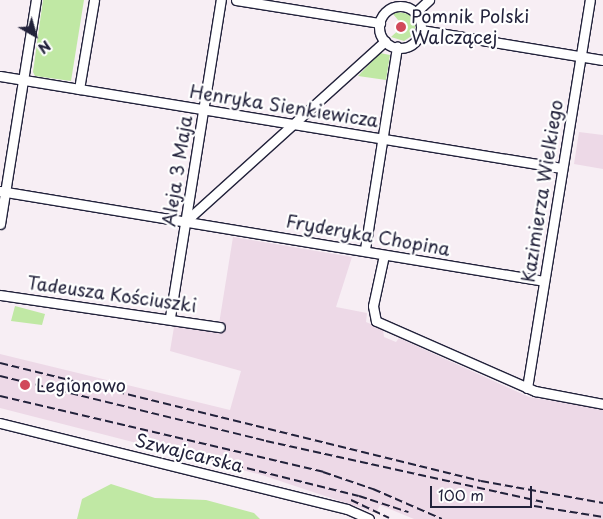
<!DOCTYPE html>
<html>
<head>
<meta charset="utf-8">
<style>
  body { margin:0 }
  #map { position:relative; width:603px; height:519px; overflow:hidden; background:#f7eef4; font-family:"Playpen Sans",sans-serif }
  div>[style] { position:absolute }
  [style*='--x'] { left:calc(var(--x)*1px); top:calc(var(--y)*1px); width:calc(var(--w)*1px); rotate:calc(var(--a)*1deg) }
  .built>* { inset:0; background:#edd9e7 }
  .green>* { inset:0; background:#c0e8a4 }
  .roads { filter:drop-shadow(1px 0 #22223b) drop-shadow(-1px 0 #22223b) drop-shadow(0 1px #22223b) drop-shadow(0 -1px #22223b) }
  .minor>* { height:9px; margin:-4.5px; padding:0 4.5px; transform-origin:4.5px; border-radius:4.5px; background:#fff }
  .minor>.ring { margin:-4.5px; padding:0; box-sizing:content-box; background:none; border:9px solid #fff; border-radius:50% }
  .rail>* { height:2px; margin-top:-1px; transform-origin:0; background:repeating-linear-gradient(90deg,#22223b 0 8px,transparent 0 12px) }
  .dots>* { width:14px; height:14px; translate:-50% -50%; box-sizing:border-box; border:2px solid #fff; border-radius:50% }
  span { translate:-50% -50%; white-space:nowrap; text-align:center; line-height:1.15; -webkit-text-stroke:4.5px #fff; paint-order:stroke }
  .poi-label { font-size:18px; color:#22223b }
  .left { translate:0 -50%; text-align:left }
  .street-label { font-size:18px; color:#22223b }
  .north { position:absolute; left:10px; top:10px; width:50px; height:50px; -webkit-text-stroke:4px #fff; paint-order:stroke; rotate:142deg; font-size:14px; font-weight:700; line-height:20px; text-align:center; color:#22223b }
  .north::after { content:''; display:block; margin:auto; width:18px; height:22px; background:#22223b; clip-path:polygon(50% 0,100% 100%,50% 72%,0 100%) }
  .scale { position:absolute; left:430px; top:486px; width:102px; height:22px; box-sizing:border-box; border:2px solid #22223b; border-top:0; padding-left:6px; font-size:15px; line-height:18px; white-space:nowrap; color:#22223b; -webkit-text-stroke:4px #fff; paint-order:stroke }
</style>
</head>
<body>
<div id="map">
  <div class="built">
    <div style="clip-path:polygon(579px 132px,603px 135px,603px 169px,574px 164px)"></div>
    <div style="clip-path:polygon(233px 237px,352px 257px,336px 307px,367px 313px,366px 322px,383px 329px,384px 337px,396px 342px,399px 338px,529px 397px,603px 409px,603px 519px,414px 519px,380px 505px,376px 513px,262px 475px,0 408px,0 354px,230px 410px,241px 371px,170px 351px,175px 321px,219px 324px)"></div>
  </div>
  <div class="green">
    <div style="clip-path:polygon(43px 0,84px 0,71px 81px,35px 76px,33px 72px)"></div>
    <div style="clip-path:polygon(398px 12px,409px 14px,416px 24px,413px 35px,404px 41px,391px 37px,403px 26px,393px 14px)"></div>
    <div style="clip-path:polygon(380px 53px,390px 55px,386px 80px,358px 76px)"></div>
    <div style="clip-path:polygon(15px 306px,45px 314px,42px 325px,11px 321px)"></div>
    <div style="clip-path:polygon(111px 484px,155px 498px,206px 500px,254px 513px,260px 519px,77px 519px,82px 499px)"></div>
  </div>
  <div class="roads">
    <div class="minor">
      <div style="--x:236;--y:0;--w:146;--a:9.1"></div>
      <div class="ring" style="left:379px;top:6px;width:33px;height:33px"></div>
      <div style="--x:416;--y:12;--w:18;--a:-43"></div>
      <div style="--x:421;--y:30;--w:184;--a:9.4"></div>
      <div style="--x:0;--y:76;--w:569;--a:9.3"></div>
      <div style="--x:79;--y:89;--w:90;--a:-80.4"></div>
      <div style="--x:0;--y:191;--w:551;--a:9.39"></div>
      <div style="--x:187;--y:220;--w:267;--a:-42.1"></div>
      <div style="--x:0;--y:224;--w:227;--a:-80.9"></div>
      <div style="--x:365;--y:249;--w:205;--a:-81"></div>
      <div style="--x:384;--y:255;--w:52;--a:102.2"></div>
      <div style="--x:373;--y:306;--w:15;--a:79"></div>
      <div style="--x:376;--y:321;--w:174;--a:23.8"></div>
      <div style="--x:535;--y:391;--w:69;--a:10.8"></div>
      <div style="--x:0;--y:295;--w:222;--a:8.3"></div>
      <div style="--x:170;--y:317;--w:321;--a:-80.9"></div>
      <div style="--x:527;--y:388;--w:393;--a:-80.8"></div>
      <div style="--x:0;--y:423;--w:357;--a:13.9"></div>
      <div style="--x:347;--y:509;--w:24;--a:24"></div>
    </div>
  </div>
  <div class="rail">
    <div style="--x:0;--y:363;--w:495;--a:13.8"></div>
    <div style="--x:481;--y:481;--w:124;--a:10.2"></div>
    <div style="--x:0;--y:376;--w:274;--a:13.7"></div>
    <div style="--x:266;--y:441;--w:285;--a:12.4"></div>
    <div style="--x:0;--y:396;--w:332;--a:13.2"></div>
    <div style="--x:323;--y:472;--w:53;--a:18.8"></div>
    <div style="--x:373;--y:489;--w:75;--a:23.5"></div>
    <div style="--x:154;--y:445;--w:211;--a:14"></div>
    <div style="--x:359;--y:496;--w:52;--a:18.1"></div>
    <div style="--x:351;--y:500;--w:42;--a:25.3"></div>
    <div style="--x:534;--y:506;--w:70;--a:9.1"></div>
  </div>
  <div class="dots">
    <div style="left:401px;top:27px;background:#d1495b"></div>
    <div style="left:25px;top:385px;background:#d1495b"></div>
  </div>
  <div class="poi-label">
    <span class="left" style="left:411px;top:27px">Pomnik Polski<br>Walczącej</span>
    <span class="left" style="left:36px;top:385px">Legionowo</span>
  </div>
  <div class="street-label">
    <span style="left:284px;top:106px;rotate:9deg">Henryka Sienkiewicza</span>
    <span style="left:177px;top:171px;rotate:-81deg">Aleja 3 Maja</span>
    <span style="left:542px;top:191px;rotate:-81deg">Kazimierza Wielkiego</span>
    <span style="left:368px;top:235px;rotate:10deg">Fryderyka Chopina</span>
    <span style="left:112px;top:294px;rotate:8deg">Tadeusza Kościuszki</span>
    <span style="left:189px;top:453px;rotate:14deg">Szwajcarska</span>
  </div>
  <div class="north">N</div>
  <div class="scale">100 m</div>
</div>
</body>
</html>
